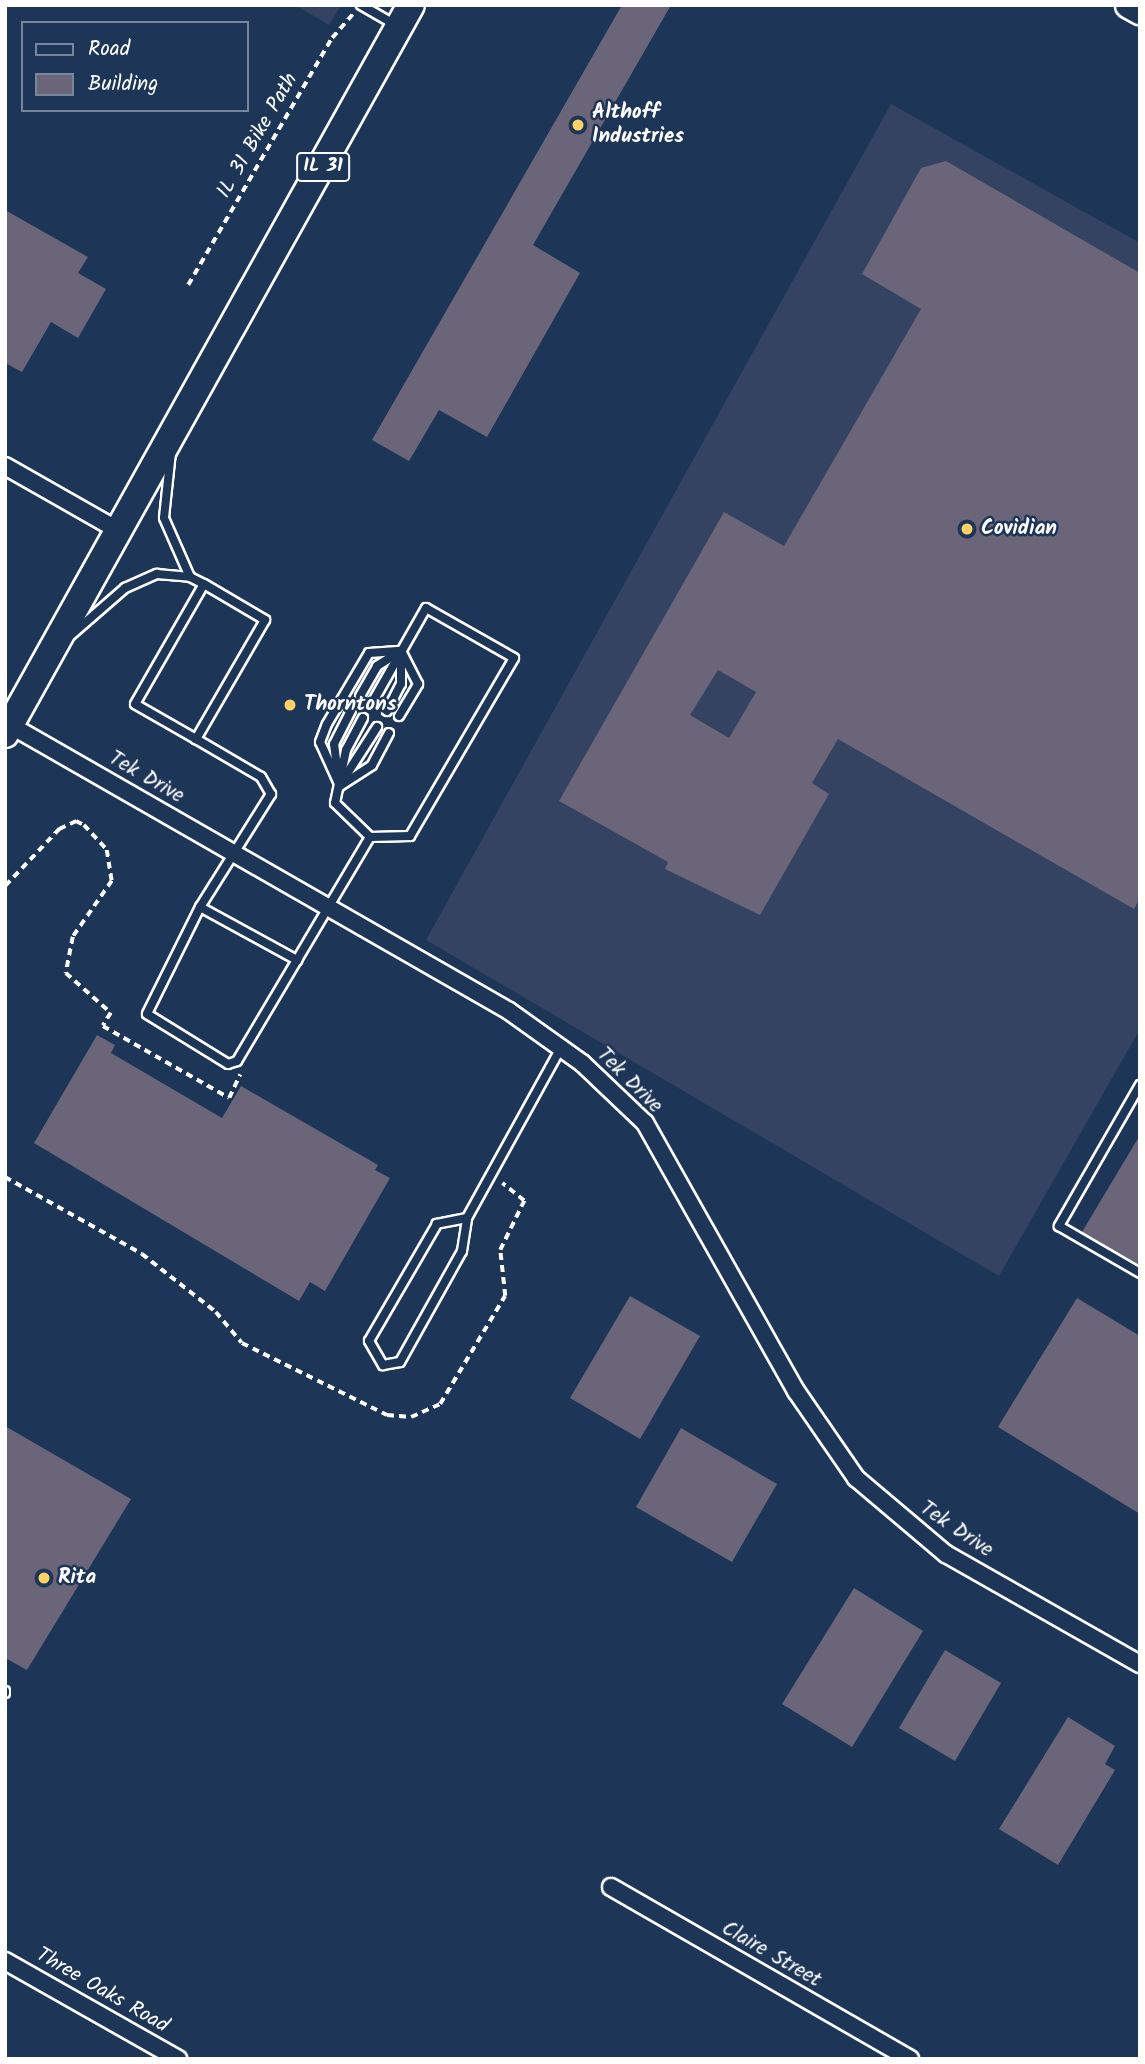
<!DOCTYPE html>
<html>
<head>
<meta charset="utf-8">
<style>
  body { margin:0 }
  #map { position:relative; width:1145px; height:2064px; overflow:hidden; background:#1d3557; font-family:Kalam,sans-serif }
  div>[style] { position:absolute }
  [style*='--x'] { left:calc(var(--x)*1px); top:calc(var(--y)*1px); width:calc(var(--w)*1px); rotate:calc(var(--a)*1deg) }
  .built>* { inset:0; background:#344361 }
  .building>* { inset:0; background:#6a6578 }
  .path>* { height:3.5px; margin-top:-1.75px; transform-origin:0; background:repeating-linear-gradient(90deg,#fff 0 7px,transparent 0 12px) }
  .roads { filter:drop-shadow(2px 0 #fff) drop-shadow(-2px 0 #fff) drop-shadow(0 2px #fff) drop-shadow(0 -2px #fff) }
  .lane>* { height:8px; margin:-4px; padding:0 4px; transform-origin:4px; border-radius:4px; background:#1d3557 }
  .street>* { height:16px; margin:-8px; padding:0 8px; transform-origin:8px; border-radius:8px; background:#1d3557 }
  .primary>* { height:26px; margin:-13px; padding:0 13px; transform-origin:13px; border-radius:13px; background:#1d3557 }
  .dots>* { width:19px; height:19px; translate:-50% -50%; box-sizing:border-box; border:4px solid #1d3557; border-radius:50% }
  span { translate:-50% -50%; white-space:nowrap; text-align:center; line-height:1.15; -webkit-text-stroke:5px #1d3557; paint-order:stroke }
  .shield-label span { padding:2px 5px; background:#1d3557; border:2px solid; border-radius:5px; -webkit-text-stroke-width:0 }
  .shield-label { font-size:19px; color:#fff; font-weight:700 }
  .poi-label { font-size:21px; color:#fff; font-weight:700 }
  .left { translate:0 -50%; text-align:left }
  .street-label { font-size:21px; color:#fff }
  .frame { position:absolute; inset:0; border:7px solid #fff; pointer-events:none }
  .legend { position:absolute; left:21px; top:21px; width:228px; height:91px; box-sizing:border-box; background:#1d3557; border:2px solid #77869a; margin:0; padding:9px 12px; list-style:none; font-size:21px; color:#fff }
  .legend li { display:flex; align-items:center; gap:14px; height:35px }
  .legend b { width:35px; border:2px solid #77869a }
</style>
</head>
<body>
<div id="map">
  <div class="built">
    <div style="clip-path:polygon(295px 5px,341px 5px,329px 25px)"></div>
    <div style="clip-path:polygon(891px 104px,1140px 243px,1140px 1029px,999px 1276px,426px 940px)"></div>
  </div>
  <div class="building">
    <div style="clip-path:polygon(622px 5px,671px 5px,533px 245px,580px 273px,487px 437px,439px 410px,409px 461px,372px 440px)"></div>
    <div style="clip-path:polygon(evenodd,946px 161px,1140px 273px,1140px 898px,1134px 909px,838px 739px,812px 783px,829px 794px,760px 915px,665px 869px,668px 862px,559px 801px,724px 512px,784px 546px,921px 309px,862px 274px,921px 168px,946px 161px,718px 670px,756px 692px,729px 738px,690px 715px,718px 670px)"></div>
    <div style="clip-path:polygon(5px 210px,88px 257px,78px 273px,106px 289px,78px 338px,51px 322px,22px 372px,5px 363px)"></div>
    <div style="clip-path:polygon(97px 1035px,115px 1045px,111px 1053px,222px 1118px,241px 1086px,378px 1165px,375px 1170px,390px 1178px,325px 1291px,310px 1282px,299px 1301px,34px 1143px)"></div>
    <div style="clip-path:polygon(1140px 1135px,1140px 1265px,1082px 1232px)"></div>
    <div style="clip-path:polygon(630px 1296px,700px 1336px,640px 1439px,570px 1398px)"></div>
    <div style="clip-path:polygon(1077px 1298px,1140px 1336px,1140px 1514px,998px 1427px)"></div>
    <div style="clip-path:polygon(5px 1426px,131px 1499px,27px 1670px,5px 1658px)"></div>
    <div style="clip-path:polygon(681px 1428px,777px 1484px,732px 1562px,636px 1507px)"></div>
    <div style="clip-path:polygon(854px 1588px,923px 1631px,852px 1747px,782px 1704px)"></div>
    <div style="clip-path:polygon(945px 1650px,1001px 1683px,955px 1761px,899px 1728px)"></div>
    <div style="clip-path:polygon(1068px 1717px,1115px 1746px,1105px 1764px,1115px 1770px,1058px 1865px,999px 1829px)"></div>
  </div>
  <div class="path">
    <div style="--x:188;--y:285;--w:286;--a:-59.8"></div>
    <div style="--x:332;--y:38;--w:33;--a:-49"></div>
    <div style="--x:5;--y:886;--w:79;--a:-46.5"></div>
    <div style="--x:59;--y:829;--w:19;--a:-25"></div>
    <div style="--x:76;--y:821;--w:9;--a:27"></div>
    <div style="--x:84;--y:825;--w:34;--a:47"></div>
    <div style="--x:107;--y:850;--w:31;--a:81"></div>
    <div style="--x:112;--y:881;--w:68;--a:124.9"></div>
    <div style="--x:73;--y:937;--w:37;--a:101"></div>
    <div style="--x:66;--y:973;--w:60;--a:41.6"></div>
    <div style="--x:111;--y:1013;--w:15;--a:122"></div>
    <div style="--x:103;--y:1026;--w:145;--a:29.7"></div>
    <div style="--x:229;--y:1098;--w:26;--a:-65"></div>
    <div style="--x:5;--y:1177;--w:157;--a:29.3"></div>
    <div style="--x:142;--y:1254;--w:94;--a:38.1"></div>
    <div style="--x:216;--y:1312;--w:40;--a:50"></div>
    <div style="--x:242;--y:1343;--w:162;--a:26.4"></div>
    <div style="--x:387;--y:1415;--w:24;--a:5"></div>
    <div style="--x:411;--y:1417;--w:32;--a:-24"></div>
    <div style="--x:440;--y:1404;--w:126;--a:-59"></div>
    <div style="--x:505;--y:1296;--w:46;--a:-96.2"></div>
    <div style="--x:500;--y:1250;--w:55;--a:-63.9"></div>
    <div style="--x:524;--y:1201;--w:28;--a:-141"></div>
  </div>
  <div class="roads">
    <div class="lane">
      <div style="--x:361;--y:5;--w:39;--a:30"></div>
      <div style="--x:171;--y:452;--w:66;--a:96.1"></div>
      <div style="--x:164;--y:518;--w:64;--a:66.2"></div>
      <div style="--x:71;--y:635;--w:72;--a:-41"></div>
      <div style="--x:125;--y:588;--w:35;--a:-24"></div>
      <div style="--x:157;--y:574;--w:33;--a:5"></div>
      <div style="--x:190;--y:577;--w:16;--a:27"></div>
      <div style="--x:204;--y:584;--w:71;--a:30.5"></div>
      <div style="--x:265;--y:620;--w:138;--a:120.1"></div>
      <div style="--x:196;--y:739;--w:70;--a:-150.2"></div>
      <div style="--x:135;--y:704;--w:138;--a:-60.1"></div>
      <div style="--x:360;--y:696;--w:34;--a:-60"></div>
      <div style="--x:377;--y:666;--w:26;--a:-32"></div>
      <div style="--x:387;--y:711;--w:30;--a:-63"></div>
      <div style="--x:401;--y:684;--w:31;--a:-90"></div>
      <div style="--x:399;--y:716;--w:37;--a:-59"></div>
      <div style="--x:418;--y:684;--w:37;--a:-117"></div>
      <div style="--x:363;--y:718;--w:36;--a:118"></div>
      <div style="--x:346;--y:750;--w:54;--a:101.7"></div>
      <div style="--x:335;--y:803;--w:49;--a:44.2"></div>
      <div style="--x:196;--y:739;--w:75;--a:30.3"></div>
      <div style="--x:261;--y:777;--w:20;--a:60"></div>
      <div style="--x:271;--y:794;--w:133;--a:122.1"></div>
      <div style="--x:200;--y:907;--w:119;--a:116.4"></div>
      <div style="--x:147;--y:1014;--w:95;--a:31.7"></div>
      <div style="--x:228;--y:1064;--w:9;--a:-18"></div>
      <div style="--x:237;--y:1061;--w:261;--a:-59.3"></div>
      <div style="--x:370;--y:837;--w:40;--a:-1.4"></div>
      <div style="--x:410;--y:836;--w:206;--a:-59.7"></div>
      <div style="--x:514;--y:658;--w:101;--a:-150.4"></div>
      <div style="--x:426;--y:608;--w:109;--a:119.6"></div>
      <div style="--x:338;--y:776;--w:32;--a:-97"></div>
      <div style="--x:334;--y:744;--w:37;--a:-63"></div>
      <div style="--x:343;--y:780;--w:63;--a:-57.3"></div>
      <div style="--x:340;--y:786;--w:48;--a:-114.4"></div>
      <div style="--x:320;--y:742;--w:19;--a:-69"></div>
      <div style="--x:327;--y:724;--w:82;--a:-59.4"></div>
      <div style="--x:369;--y:653;--w:32;--a:-4"></div>
      <div style="--x:340;--y:786;--w:38;--a:-33"></div>
      <div style="--x:372;--y:765;--w:36;--a:-62"></div>
      <div style="--x:200;--y:907;--w:111;--a:28.7"></div>
      <div style="--x:1140;--y:1085;--w:163;--a:119.9"></div>
      <div style="--x:1059;--y:1226;--w:94;--a:30.1"></div>
      <div style="--x:467;--y:1218;--w:31;--a:169"></div>
      <div style="--x:437;--y:1224;--w:135;--a:120.2"></div>
      <div style="--x:369;--y:1341;--w:28;--a:60"></div>
      <div style="--x:383;--y:1365;--w:17;--a:-10"></div>
      <div style="--x:400;--y:1362;--w:127;--a:-60.8"></div>
      <div style="--x:462;--y:1251;--w:33;--a:-81"></div>
      <div style="--x:467;--y:1218;--w:194;--a:-61.1"></div>
      <div style="--x:5;--y:1691;--w:2;--a:90"></div>
    </div>
    <div class="street">
      <div style="--x:5;--y:466;--w:133;--a:29.6"></div>
      <div style="--x:10;--y:725;--w:575;--a:29.82"></div>
      <div style="--x:509;--y:1011;--w:90;--a:35.5"></div>
      <div style="--x:582;--y:1063;--w:87;--a:43.6"></div>
      <div style="--x:645;--y:1123;--w:308;--a:60.6"></div>
      <div style="--x:796;--y:1391;--w:106;--a:55.4"></div>
      <div style="--x:856;--y:1478;--w:118;--a:40.2"></div>
      <div style="--x:946;--y:1554;--w:223;--a:29.6"></div>
      <div style="--x:611;--y:1887;--w:345;--a:29.9"></div>
      <div style="--x:5;--y:1961;--w:199;--a:29.5"></div>
    </div>
    <div class="primary">
      <div style="--x:1129;--y:5;--w:13;--a:29"></div>
      <div style="--x:5;--y:734;--w:834;--a:-60.89"></div>
    </div>
  </div>
  <div class="dots">
    <div style="left:578px;top:125px;background:#ffd166"></div>
    <div style="left:967px;top:529px;background:#ffd166"></div>
    <div style="left:290px;top:705px;background:#ffd166"></div>
    <div style="left:44px;top:1578px;background:#ffd166"></div>
  </div>
  <div class="shield-label">
    <span style="left:323px;top:167px">IL 31</span>
  </div>
  <div class="poi-label">
    <span class="left" style="left:592px;top:125px">Althoff<br>Industries</span>
    <span class="left" style="left:981px;top:529px">Covidian</span>
    <span class="left" style="left:304px;top:705px">Thorntons</span>
    <span class="left" style="left:58px;top:1578px">Rita</span>
  </div>
  <div class="street-label">
    <span style="left:258px;top:136px;rotate:-60deg">IL 31 Bike Path</span>
    <span style="left:146px;top:778px;rotate:30deg">Tek Drive</span>
    <span style="left:629px;top:1081px;rotate:45deg">Tek Drive</span>
    <span style="left:956px;top:1530px;rotate:34deg">Tek Drive</span>
    <span style="left:771px;top:1955px;rotate:30deg">Claire Street</span>
    <span style="left:102px;top:1991px;rotate:30deg">Three Oaks Road</span>
  </div>
  <div class="frame"></div>
  <ul class="legend">
  <li><b style="height:9px;background:#1d3557"></b>Road</li>
  <li><b style="height:19px;background:#6a6578"></b>Building</li>
  </ul>
</div>
</body>
</html>
